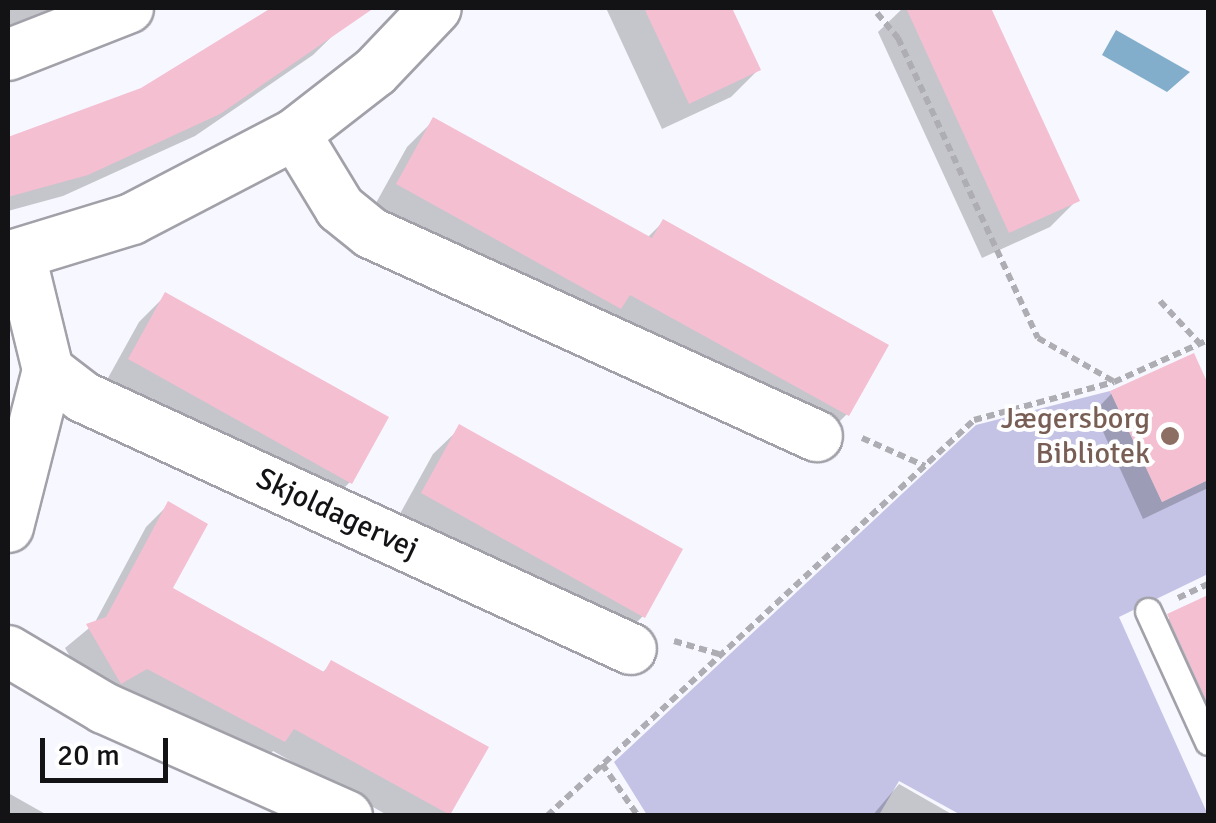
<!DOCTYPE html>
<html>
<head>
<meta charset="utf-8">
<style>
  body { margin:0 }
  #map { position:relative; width:1216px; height:823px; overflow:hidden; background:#f7f7ff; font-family:Signika,sans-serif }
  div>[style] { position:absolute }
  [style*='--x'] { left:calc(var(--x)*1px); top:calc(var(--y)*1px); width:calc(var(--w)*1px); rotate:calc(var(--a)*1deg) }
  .green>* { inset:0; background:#c5c3e5 }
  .water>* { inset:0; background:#82aecb }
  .shadow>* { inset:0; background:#0003 }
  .building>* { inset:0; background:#f3bfd1 }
  .path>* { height:6px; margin-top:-3px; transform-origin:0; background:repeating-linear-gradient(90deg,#adadb3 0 8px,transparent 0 13px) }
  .roads { filter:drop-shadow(2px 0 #a2a1a9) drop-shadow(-2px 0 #a2a1a9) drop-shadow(0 2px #a2a1a9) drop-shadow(0 -2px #a2a1a9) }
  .service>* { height:25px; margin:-12.5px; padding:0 12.5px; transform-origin:12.5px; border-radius:12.5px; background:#fff }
  .minor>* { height:50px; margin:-25px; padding:0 25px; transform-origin:25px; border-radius:25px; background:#fff }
  .dots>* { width:28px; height:28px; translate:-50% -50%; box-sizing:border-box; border:5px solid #fff; border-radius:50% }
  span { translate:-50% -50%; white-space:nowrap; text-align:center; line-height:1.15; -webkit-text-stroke:8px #fff; paint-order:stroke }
  .education-label { font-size:30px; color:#785e54 }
  .right { translate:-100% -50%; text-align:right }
  .street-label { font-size:30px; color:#131316 }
  .frame { position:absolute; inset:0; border:10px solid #131316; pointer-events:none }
  .scale { position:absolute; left:40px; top:738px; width:128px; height:45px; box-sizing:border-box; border:5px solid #131316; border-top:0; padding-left:12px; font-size:30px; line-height:35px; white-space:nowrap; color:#131316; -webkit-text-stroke:8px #fff; paint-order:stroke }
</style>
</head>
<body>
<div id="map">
  <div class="green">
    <div style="clip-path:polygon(1110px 391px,1162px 502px,1208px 480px,1208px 574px,1119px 617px,1208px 815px,961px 815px,899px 781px,879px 815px,647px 815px,614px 762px,976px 425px)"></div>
  </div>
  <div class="water">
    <div style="clip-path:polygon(1116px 30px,1190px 72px,1167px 92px,1102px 55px)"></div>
  </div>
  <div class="shadow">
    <div style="clip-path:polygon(8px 8px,75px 8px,8px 36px)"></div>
    <div style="clip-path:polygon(272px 8px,361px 8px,313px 55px,195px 136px,63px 196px,8px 211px,8px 139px,143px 90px)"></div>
    <div style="clip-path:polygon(606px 8px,729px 8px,758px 70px,731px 97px,662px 129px)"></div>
    <div style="clip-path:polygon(903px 8px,989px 8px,1077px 200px,1050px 227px,982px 258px,878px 32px)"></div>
    <div style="clip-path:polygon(434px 120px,647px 238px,663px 222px,847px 414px,820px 441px,371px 212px,407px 147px)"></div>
    <div style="clip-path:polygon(166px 295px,350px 482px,323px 509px,103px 387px,139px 322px)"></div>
    <div style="clip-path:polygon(1193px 356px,1208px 390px,1208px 488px,1143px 519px,1094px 412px,1112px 393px)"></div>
    <div style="clip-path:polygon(460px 428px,643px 616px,616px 643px,396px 521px,433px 454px)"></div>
    <div style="clip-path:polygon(168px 505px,170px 589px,322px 673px,332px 663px,485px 748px,446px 816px,389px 816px,273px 751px,261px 763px,98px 704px,65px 648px,94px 624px,146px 527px)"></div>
    <div style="clip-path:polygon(1208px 598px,1208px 722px,1163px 622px)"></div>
    <div style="clip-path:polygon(899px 784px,955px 816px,872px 816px)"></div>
    <div style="clip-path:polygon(10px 794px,49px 816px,8px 816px)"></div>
  </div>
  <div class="building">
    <div style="clip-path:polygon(271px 8px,374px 8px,220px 114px,88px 175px,8px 197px,8px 137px,141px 88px)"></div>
    <div style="clip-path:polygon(644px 8px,732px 8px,761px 70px,689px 104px)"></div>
    <div style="clip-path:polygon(906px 8px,991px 8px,1080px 201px,1009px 233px)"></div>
    <div style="clip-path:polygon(433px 117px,652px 238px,663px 219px,889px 345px,849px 416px,630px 295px,621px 309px,396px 184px)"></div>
    <div style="clip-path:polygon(165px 292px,389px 417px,352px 484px,128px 359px)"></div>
    <div style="clip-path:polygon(1194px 353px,1208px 384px,1208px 480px,1162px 502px,1110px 391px)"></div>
    <div style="clip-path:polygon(459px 424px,683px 549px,645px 618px,421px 493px)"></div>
    <div style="clip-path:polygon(168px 501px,208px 524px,173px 588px,324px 672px,331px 660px,489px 747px,450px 815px,294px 729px,285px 742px,147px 669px,121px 684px,86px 624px,106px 617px)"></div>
    <div style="clip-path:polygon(1208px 595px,1208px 704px,1167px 614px)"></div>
  </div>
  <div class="path">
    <div style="--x:877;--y:13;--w:33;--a:50"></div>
    <div style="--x:898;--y:38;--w:331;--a:65"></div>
    <div style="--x:1038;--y:338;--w:86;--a:29.8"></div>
    <div style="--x:1160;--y:301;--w:62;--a:47"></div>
    <div style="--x:862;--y:438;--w:69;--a:24"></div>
    <div style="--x:1178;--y:598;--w:33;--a:-25"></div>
    <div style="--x:674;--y:641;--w:47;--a:16.1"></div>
    <div style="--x:602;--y:764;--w:63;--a:55.3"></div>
    <div style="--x:547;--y:816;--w:582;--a:-42.84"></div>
    <div style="--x:974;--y:420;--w:145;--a:-15.2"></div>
    <div style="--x:1114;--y:382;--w:103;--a:-24.1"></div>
  </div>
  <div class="roads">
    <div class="service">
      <div style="--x:1148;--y:611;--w:144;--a:65.4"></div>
    </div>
    <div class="minor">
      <div style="--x:8;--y:55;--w:129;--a:-21.4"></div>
      <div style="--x:295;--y:134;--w:87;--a:58.7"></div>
      <div style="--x:340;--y:208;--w:40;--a:39"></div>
      <div style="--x:371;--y:233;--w:490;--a:24.5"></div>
      <div style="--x:20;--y:255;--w:118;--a:76.3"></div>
      <div style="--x:48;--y:370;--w:44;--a:37.6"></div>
      <div style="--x:83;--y:397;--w:603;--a:24.7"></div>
      <div style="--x:8;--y:257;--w:130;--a:-17"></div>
      <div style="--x:132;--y:219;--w:184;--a:-27.5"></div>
      <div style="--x:295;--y:134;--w:101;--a:-37.8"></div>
      <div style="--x:375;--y:72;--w:88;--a:-46.4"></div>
      <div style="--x:8;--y:527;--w:162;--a:-75.7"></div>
      <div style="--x:8;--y:651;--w:112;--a:30.7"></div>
      <div style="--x:104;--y:708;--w:266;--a:24"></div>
    </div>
  </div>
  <div class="dots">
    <div style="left:1170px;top:436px;background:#8d6e63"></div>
  </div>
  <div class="education-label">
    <span class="right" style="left:1150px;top:436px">Jægersborg<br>Bibliotek</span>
  </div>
  <div class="street-label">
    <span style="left:337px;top:514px;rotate:25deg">Skjoldagervej</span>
  </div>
  <div class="frame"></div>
  <div class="scale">20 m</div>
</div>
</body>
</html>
